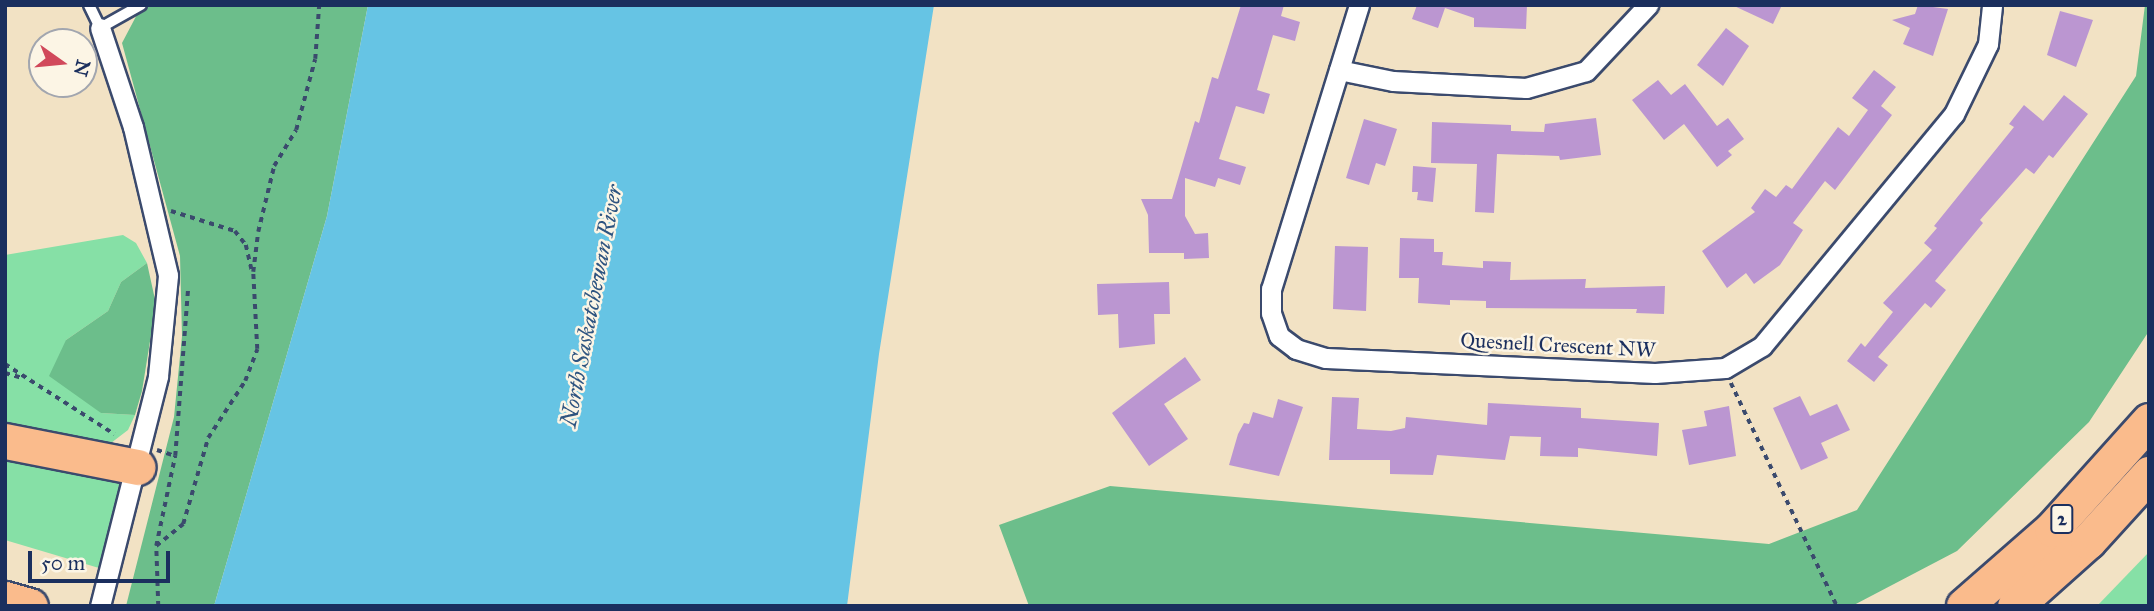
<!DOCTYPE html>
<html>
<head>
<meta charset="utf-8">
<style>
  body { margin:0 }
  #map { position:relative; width:2154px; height:611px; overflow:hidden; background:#f2e2c4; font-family:"IM FELL Great Primer",serif }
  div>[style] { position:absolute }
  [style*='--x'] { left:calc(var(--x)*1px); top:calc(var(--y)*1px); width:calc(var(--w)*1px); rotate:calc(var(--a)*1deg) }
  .green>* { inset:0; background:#86e0a6 }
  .forest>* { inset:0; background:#6cbe8b }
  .water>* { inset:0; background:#66c4e4 }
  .building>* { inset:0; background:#bb96d1 }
  .path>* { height:3.5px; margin-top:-1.75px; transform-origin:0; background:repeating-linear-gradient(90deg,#3b4a6d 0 5px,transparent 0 10px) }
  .roads { filter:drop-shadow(2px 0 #3b4a6d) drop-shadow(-2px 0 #3b4a6d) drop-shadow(0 2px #3b4a6d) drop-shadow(0 -2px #3b4a6d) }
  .service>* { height:10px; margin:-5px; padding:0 5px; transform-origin:5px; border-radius:5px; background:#fff }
  .minor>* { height:19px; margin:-9.5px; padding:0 9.5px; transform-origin:9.5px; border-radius:9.5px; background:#fff }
  .motorway>* { height:35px; margin:-17.5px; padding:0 17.5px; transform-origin:17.5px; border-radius:17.5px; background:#fabb8c }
  span { translate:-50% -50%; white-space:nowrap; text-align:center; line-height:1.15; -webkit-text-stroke:5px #fcf5e5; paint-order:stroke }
  .shield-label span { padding:2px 5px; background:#fcf5e5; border:2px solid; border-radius:5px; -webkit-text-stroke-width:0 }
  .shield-label { font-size:19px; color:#1b2f5e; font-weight:700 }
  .street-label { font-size:21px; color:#1b2f5e }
  .water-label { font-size:23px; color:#2e5480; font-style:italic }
  .frame { position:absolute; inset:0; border:7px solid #1b2f5e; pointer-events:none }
  .north { position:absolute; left:28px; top:28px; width:70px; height:70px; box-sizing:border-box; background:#fcf5e5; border:2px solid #a2a6af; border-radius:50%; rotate:105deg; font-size:19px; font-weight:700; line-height:28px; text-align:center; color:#1b2f5e }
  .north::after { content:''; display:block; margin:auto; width:24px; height:32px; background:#d1495b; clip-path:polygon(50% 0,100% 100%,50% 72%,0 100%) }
  .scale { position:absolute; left:28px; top:551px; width:142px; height:32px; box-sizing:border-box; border:4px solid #1b2f5e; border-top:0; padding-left:9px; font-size:21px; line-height:24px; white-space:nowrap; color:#1b2f5e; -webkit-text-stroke:5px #fcf5e5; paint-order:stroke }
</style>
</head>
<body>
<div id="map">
  <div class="green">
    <div style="clip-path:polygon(123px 235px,136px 243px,147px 263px,121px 282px,108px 311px,66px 340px,101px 413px,135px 415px,128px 430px,111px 443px,97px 443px,5px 427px,5px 255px)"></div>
    <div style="clip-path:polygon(5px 453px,123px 481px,99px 568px,5px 540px)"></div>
    <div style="clip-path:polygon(2149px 552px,2149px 606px,2097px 606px)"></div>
  </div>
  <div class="forest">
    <div style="clip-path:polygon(142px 5px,368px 5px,327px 216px,214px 606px,126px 606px,174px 417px,182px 336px,180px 256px,122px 43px)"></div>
    <div style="clip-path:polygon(2145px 5px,2149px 5px,2149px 331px,2089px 422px,1957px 551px,1852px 606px,1029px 606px,999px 525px,1110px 486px,1769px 544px,1857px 510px,2136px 76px)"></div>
    <div style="clip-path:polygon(147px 263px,156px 304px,142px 391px,135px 415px,101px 413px,49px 376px,66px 340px,108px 311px,121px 282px)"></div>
  </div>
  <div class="water">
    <div style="clip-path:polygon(368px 5px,934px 5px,879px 354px,847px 606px,214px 606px,327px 216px)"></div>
  </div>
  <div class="building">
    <div style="clip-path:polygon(1241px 5px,1284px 5px,1281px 16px,1300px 22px,1295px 41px,1273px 35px,1257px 90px,1270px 94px,1264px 114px,1236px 106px,1219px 159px,1246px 167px,1240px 185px,1218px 178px,1215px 187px,1185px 178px,1185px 216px,1195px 234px,1208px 233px,1209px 258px,1184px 259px,1184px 253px,1149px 253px,1148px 215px,1141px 199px,1172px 199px,1195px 121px,1199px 123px,1212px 77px,1218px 79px)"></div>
    <div style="clip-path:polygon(1417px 5px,1527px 5px,1526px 29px,1474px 27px,1474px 18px,1445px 8px,1438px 28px,1412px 19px)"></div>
    <div style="clip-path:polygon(1732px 5px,1782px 5px,1773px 24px)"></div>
    <div style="clip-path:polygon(1918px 5px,1948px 9px,1933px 56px,1903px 44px,1910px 28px,1892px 20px,1915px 14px)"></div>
    <div style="clip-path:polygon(2060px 11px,2093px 20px,2076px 67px,2047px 55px)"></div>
    <div style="clip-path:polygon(1726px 28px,1749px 46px,1723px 86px,1697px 65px)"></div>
    <div style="clip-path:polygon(1874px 70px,1896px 87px,1881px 106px,1892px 115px,1835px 190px,1825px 181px,1793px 223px,1803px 230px,1780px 265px,1754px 284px,1746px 273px,1727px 288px,1702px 251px,1755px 212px,1751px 208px,1765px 189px,1776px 197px,1786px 185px,1792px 189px,1838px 127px,1849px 136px,1868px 110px,1852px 98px)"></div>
    <div style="clip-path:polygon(1658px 80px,1671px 95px,1685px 84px,1717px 126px,1728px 118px,1744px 139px,1728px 151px,1732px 155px,1717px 167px,1684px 124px,1664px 140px,1632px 100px)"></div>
    <div style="clip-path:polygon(2064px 95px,2088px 114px,2053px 158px,2049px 155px,2034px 174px,2026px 168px,1980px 220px,1983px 223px,1935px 281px,1946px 290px,1931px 308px,1925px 303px,1878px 357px,1888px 365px,1874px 382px,1847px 361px,1861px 343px,1865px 347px,1893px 312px,1883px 303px,1932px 250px,1924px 243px,1937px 228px,1934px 226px,2014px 127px,2009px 124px,2024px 105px,2043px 121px)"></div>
    <div style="clip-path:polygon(1596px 118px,1601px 155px,1560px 160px,1559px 156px,1497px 154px,1494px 213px,1475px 212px,1477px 164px,1431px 163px,1432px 122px,1511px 125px,1511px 131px,1544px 132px,1545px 124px)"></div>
    <div style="clip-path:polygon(1364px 119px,1397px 129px,1385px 166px,1376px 163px,1369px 185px,1346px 178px)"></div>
    <div style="clip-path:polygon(1413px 166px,1436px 168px,1433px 202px,1417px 200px,1418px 192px,1412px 192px)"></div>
    <div style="clip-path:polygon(1400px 238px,1434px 239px,1434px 252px,1443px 252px,1442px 265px,1483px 268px,1483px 261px,1511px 262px,1510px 280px,1586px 279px,1585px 288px,1665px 286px,1664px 314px,1636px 313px,1637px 309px,1486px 308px,1486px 301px,1450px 300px,1450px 305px,1418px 303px,1419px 278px,1399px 278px)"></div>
    <div style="clip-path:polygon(1335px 246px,1368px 247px,1366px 311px,1333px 309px)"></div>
    <div style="clip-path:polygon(1169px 282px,1170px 314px,1154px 314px,1155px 344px,1119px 348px,1118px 314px,1098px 315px,1097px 284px)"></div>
    <div style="clip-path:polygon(1185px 357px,1201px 380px,1164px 404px,1188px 439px,1149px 466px,1112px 413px)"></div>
    <div style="clip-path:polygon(1800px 396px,1810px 416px,1837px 404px,1850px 430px,1821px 443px,1828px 458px,1801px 470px,1773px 408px)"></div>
    <div style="clip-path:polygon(1332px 397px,1359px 398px,1357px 429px,1391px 431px,1405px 428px,1406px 417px,1487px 425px,1488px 403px,1581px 408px,1581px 418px,1659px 423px,1657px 456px,1578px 448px,1578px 457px,1540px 456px,1541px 437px,1510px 436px,1505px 460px,1437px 455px,1433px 475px,1390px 474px,1390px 460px,1329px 460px)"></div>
    <div style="clip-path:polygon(1278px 399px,1303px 407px,1279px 476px,1229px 465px,1238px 434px,1244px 423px,1249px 424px,1253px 412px,1273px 418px)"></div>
    <div style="clip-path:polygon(1729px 406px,1736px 456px,1689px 465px,1682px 430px,1707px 426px,1704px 411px)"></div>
  </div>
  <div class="path">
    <div style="--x:171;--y:211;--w:67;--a:17.4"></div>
    <div style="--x:235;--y:231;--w:18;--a:52"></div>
    <div style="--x:246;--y:245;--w:26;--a:77"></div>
    <div style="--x:5;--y:364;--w:130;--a:32.7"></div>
    <div style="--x:5;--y:373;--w:19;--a:16"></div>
    <div style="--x:1731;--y:383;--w:247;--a:64.6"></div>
    <div style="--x:157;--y:450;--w:19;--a:18"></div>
    <div style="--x:156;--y:546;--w:35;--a:-39"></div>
    <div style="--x:183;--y:524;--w:90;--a:-73.8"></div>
    <div style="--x:208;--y:438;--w:68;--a:-57"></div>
    <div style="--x:245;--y:381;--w:34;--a:-69"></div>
    <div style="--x:257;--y:349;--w:77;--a:-93"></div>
    <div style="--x:253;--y:272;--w:40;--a:-82.9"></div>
    <div style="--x:258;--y:232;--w:68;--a:-76.4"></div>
    <div style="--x:274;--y:166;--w:42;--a:-58.6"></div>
    <div style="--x:296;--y:130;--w:73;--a:-75"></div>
    <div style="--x:315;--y:59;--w:54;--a:-85.8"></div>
    <div style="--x:158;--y:606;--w:60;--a:-91.9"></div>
    <div style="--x:156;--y:546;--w:92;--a:-78.1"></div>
    <div style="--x:175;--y:456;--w:170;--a:-85.6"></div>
  </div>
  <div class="roads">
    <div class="service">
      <div style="--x:89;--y:5;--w:25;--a:64"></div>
      <div style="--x:100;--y:28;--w:47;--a:-29.3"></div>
    </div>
    <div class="minor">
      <div style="--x:1359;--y:5;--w:297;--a:107.2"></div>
      <div style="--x:1271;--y:289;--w:24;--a:90"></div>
      <div style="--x:1271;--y:313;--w:24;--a:71"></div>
      <div style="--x:1279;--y:336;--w:21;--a:37"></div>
      <div style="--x:1296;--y:349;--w:31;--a:17"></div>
      <div style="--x:1326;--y:358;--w:329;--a:2.6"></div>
      <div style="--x:1655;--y:373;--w:70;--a:-4.1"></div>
      <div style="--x:1725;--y:368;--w:43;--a:-30.7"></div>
      <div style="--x:1762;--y:346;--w:301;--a:-50.4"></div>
      <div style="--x:1954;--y:114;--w:78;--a:-64.1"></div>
      <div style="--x:1988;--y:44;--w:39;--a:-84"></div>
      <div style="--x:1339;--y:70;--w:55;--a:11.5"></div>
      <div style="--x:1393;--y:81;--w:133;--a:3"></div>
      <div style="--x:1526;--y:88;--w:62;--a:-15.8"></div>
      <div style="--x:1586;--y:71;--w:91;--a:-46.8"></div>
      <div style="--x:100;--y:606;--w:237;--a:-75.8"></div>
      <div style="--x:158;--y:376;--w:101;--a:-84.3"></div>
      <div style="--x:168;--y:275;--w:152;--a:-103.3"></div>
      <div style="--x:133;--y:127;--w:104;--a:-108.4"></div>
    </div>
    <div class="motorway">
      <div style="--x:5;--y:441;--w:135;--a:11.1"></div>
      <div style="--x:5;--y:599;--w:26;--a:16"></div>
      <div style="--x:1964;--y:606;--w:117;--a:-41.2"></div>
      <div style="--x:2052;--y:529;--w:145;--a:-48.1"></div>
      <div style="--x:2015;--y:606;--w:98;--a:-41.7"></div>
      <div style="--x:2088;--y:541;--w:91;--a:-47.7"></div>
    </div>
  </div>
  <div class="shield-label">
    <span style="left:2062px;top:519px">2</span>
  </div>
  <div class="street-label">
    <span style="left:1558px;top:345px;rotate:3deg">Quesnell Crescent NW</span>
  </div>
  <div class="water-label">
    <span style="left:591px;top:306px;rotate:-79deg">North Saskatchewan River</span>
  </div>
  <div class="frame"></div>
  <div class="north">N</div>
  <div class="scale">50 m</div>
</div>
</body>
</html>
